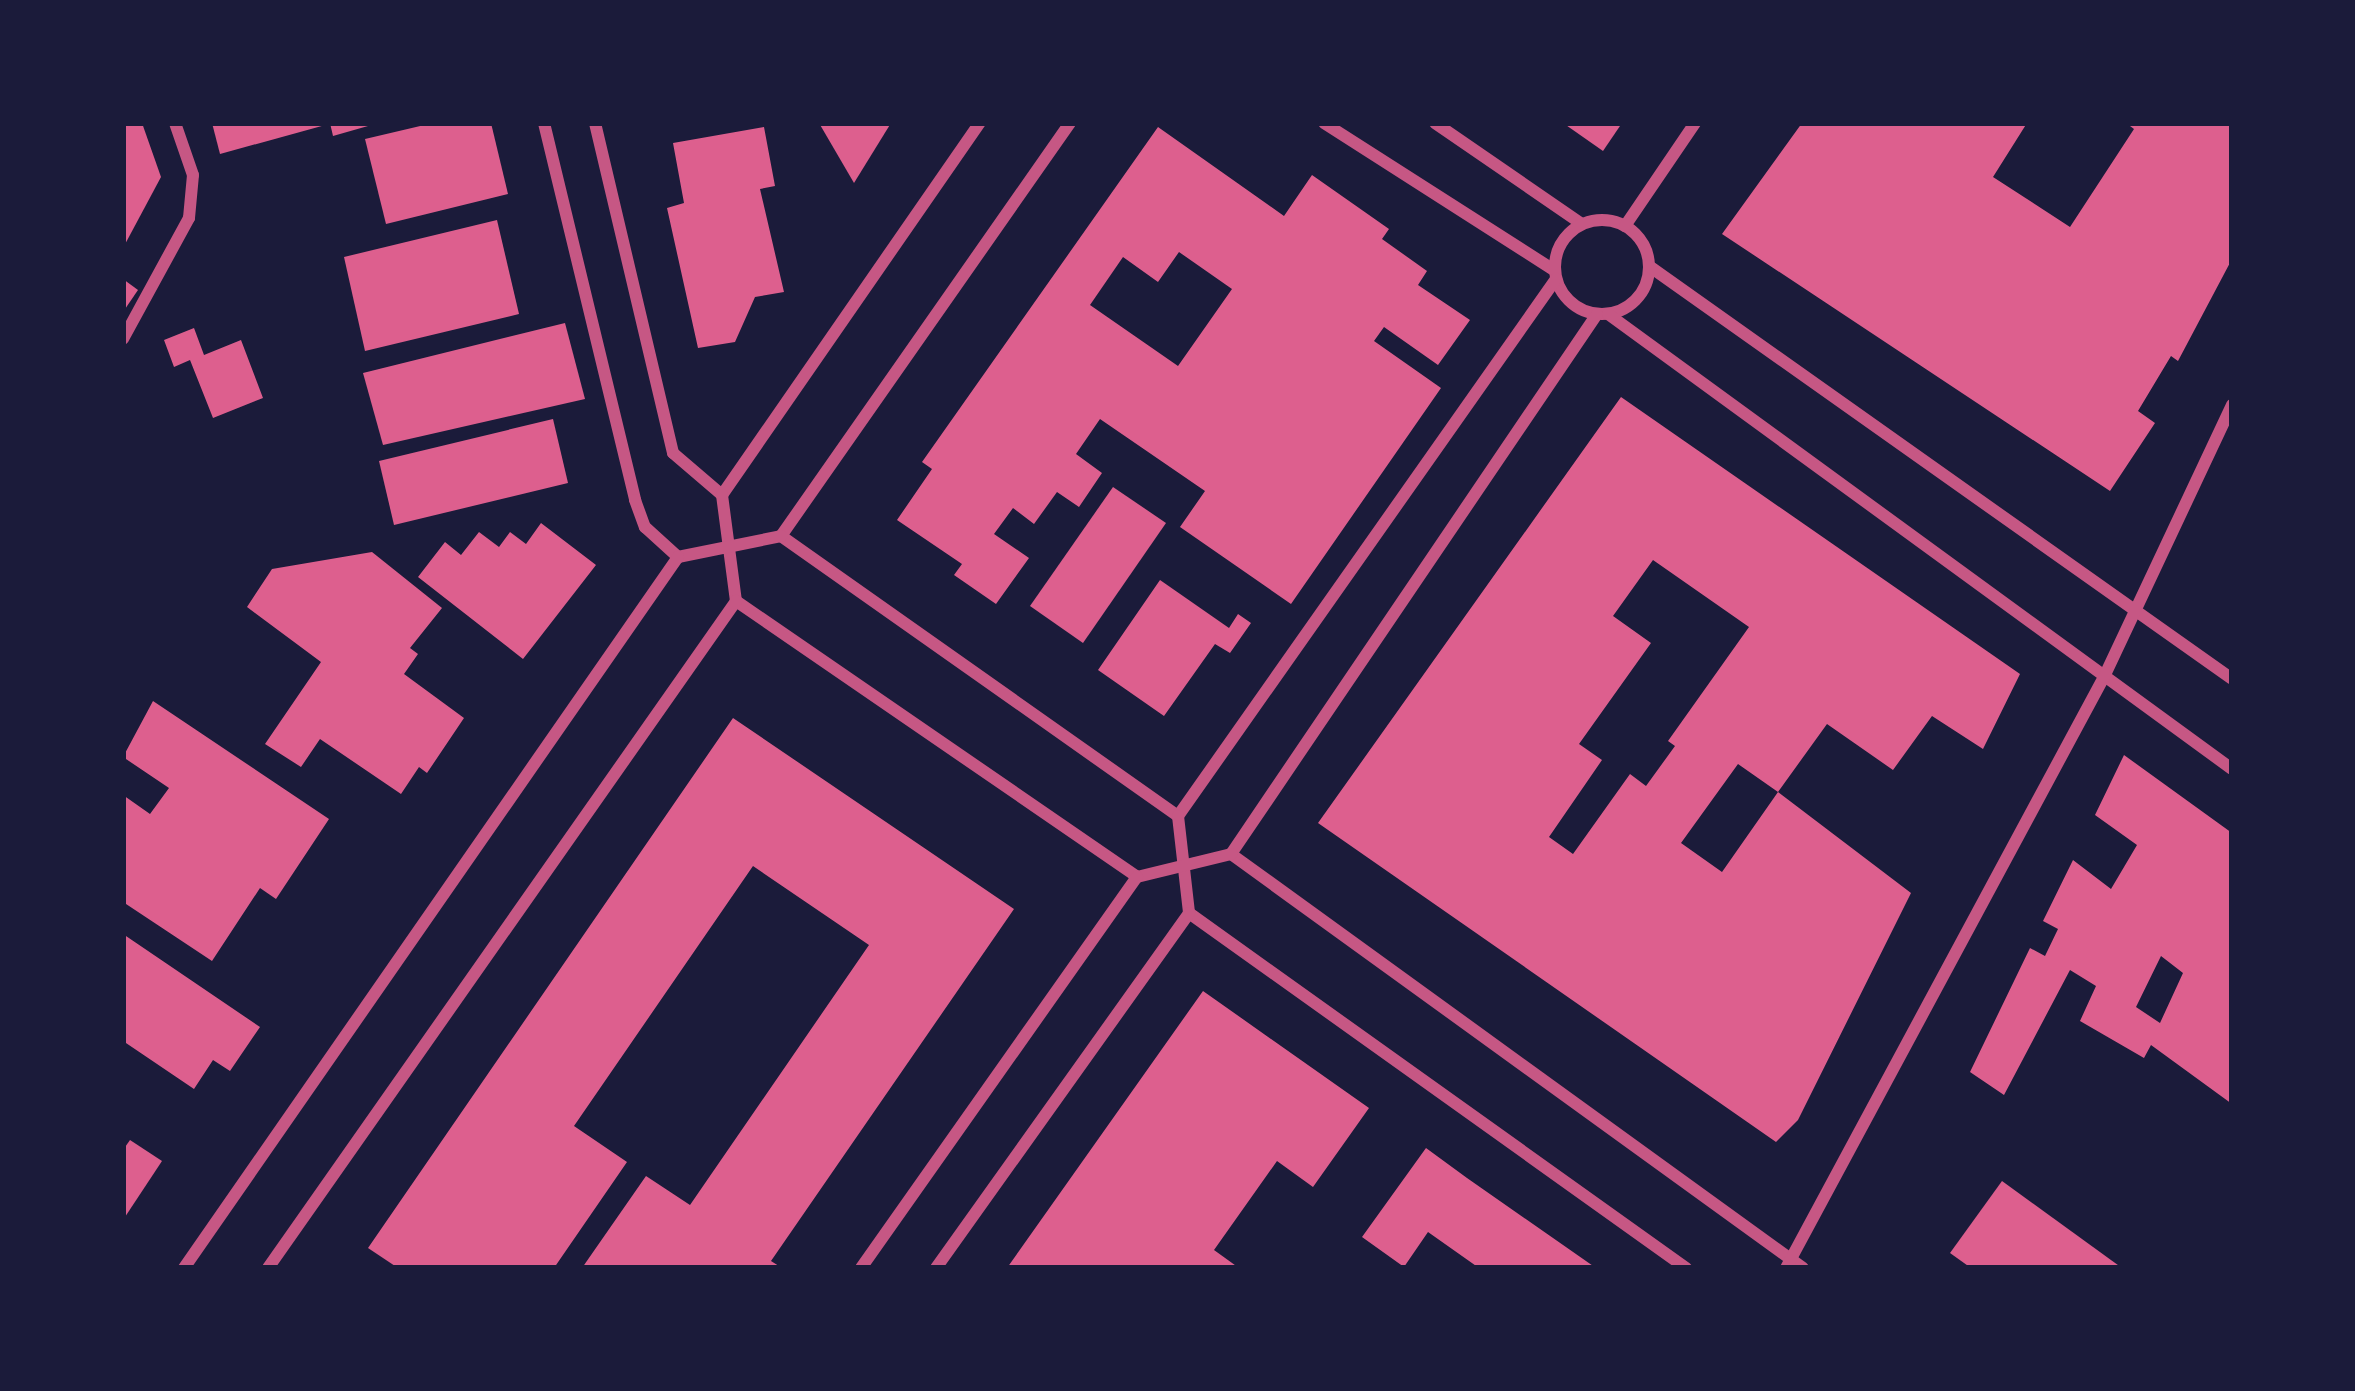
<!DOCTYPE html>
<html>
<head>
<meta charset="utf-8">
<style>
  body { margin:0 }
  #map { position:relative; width:2355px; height:1391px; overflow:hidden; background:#1b1b3a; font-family:"DejaVu Sans",sans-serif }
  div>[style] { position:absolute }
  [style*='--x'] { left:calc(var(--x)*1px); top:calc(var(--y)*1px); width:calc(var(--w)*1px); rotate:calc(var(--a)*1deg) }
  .building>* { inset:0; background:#dd5f8e }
  .minor>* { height:12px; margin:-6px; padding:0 6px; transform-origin:6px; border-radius:6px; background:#c65784 }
  .minor>.ring { margin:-6px; padding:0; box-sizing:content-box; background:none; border:12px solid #c65784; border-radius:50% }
  span { translate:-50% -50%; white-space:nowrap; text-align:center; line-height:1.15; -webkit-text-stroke:9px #1b1b3a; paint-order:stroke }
  .frame { position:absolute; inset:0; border:126px solid #1b1b3a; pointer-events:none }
</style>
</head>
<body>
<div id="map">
  <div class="building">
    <div style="clip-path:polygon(123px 123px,142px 123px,161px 177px,123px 248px)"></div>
    <div style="clip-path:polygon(212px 123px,329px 123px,329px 124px,220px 154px)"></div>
    <div style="clip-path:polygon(330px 123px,375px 123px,375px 124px,333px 136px)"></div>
    <div style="clip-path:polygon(433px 123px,491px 123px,508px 194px,386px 224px,365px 139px)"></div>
    <div style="clip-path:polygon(819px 123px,891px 123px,854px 183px)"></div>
    <div style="clip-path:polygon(1563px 123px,1622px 123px,1603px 151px)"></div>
    <div style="clip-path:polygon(1802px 123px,2027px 123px,1993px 177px,2070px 227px,2134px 129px,2126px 123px,2232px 123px,2232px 259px,2178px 361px,2171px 356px,2138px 411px,2155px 423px,2110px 491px,1722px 234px)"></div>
    <div style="clip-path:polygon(764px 127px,775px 186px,760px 189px,784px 292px,755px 297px,735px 342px,698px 348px,667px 208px,684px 203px,673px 143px)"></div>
    <div style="clip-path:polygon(evenodd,1158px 127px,1284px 216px,1312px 175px,1389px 229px,1382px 239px,1427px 271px,1418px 285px,1470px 320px,1438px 365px,1384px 327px,1374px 341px,1441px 388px,1291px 604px,1180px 527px,1205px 491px,1100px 419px,1076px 454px,1102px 473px,1079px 507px,1057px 492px,1034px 524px,1013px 508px,994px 534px,1029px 558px,996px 604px,954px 575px,962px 564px,897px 520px,932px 469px,922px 462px,1158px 127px,1179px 252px,1232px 289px,1178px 366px,1090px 305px,1123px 257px,1158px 282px,1179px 252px)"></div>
    <div style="clip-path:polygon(497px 220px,519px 314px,365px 351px,344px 257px)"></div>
    <div style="clip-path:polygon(123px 279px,138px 290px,123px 312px)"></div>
    <div style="clip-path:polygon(565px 323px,585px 399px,383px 445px,363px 373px)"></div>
    <div style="clip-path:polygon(194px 328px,204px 355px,241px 340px,263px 398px,213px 418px,190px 360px,174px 367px,164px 340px)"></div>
    <div style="clip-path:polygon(evenodd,1621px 397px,2020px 674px,1983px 749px,1932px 716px,1893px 770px,1827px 724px,1778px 792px,1911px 893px,1798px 1120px,1776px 1142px,1318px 823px,1621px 397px,1653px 560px,1749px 627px,1668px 741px,1675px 746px,1646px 786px,1630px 774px,1573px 854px,1549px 837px,1602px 760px,1579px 744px,1651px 643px,1613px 616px,1653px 560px,1621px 397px,1738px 764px,1778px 792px,1722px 872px,1681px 843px,1738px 764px)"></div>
    <div style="clip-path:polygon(553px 419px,568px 483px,394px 525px,379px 461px)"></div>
    <div style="clip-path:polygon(1113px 487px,1166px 523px,1083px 643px,1030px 606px)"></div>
    <div style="clip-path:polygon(541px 523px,596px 565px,523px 659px,418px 577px,445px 542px,461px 555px,479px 532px,499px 547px,510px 532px,526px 544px)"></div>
    <div style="clip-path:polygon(372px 552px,442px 608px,410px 648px,418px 654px,404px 674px,464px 718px,427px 773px,419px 767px,401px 794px,320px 739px,301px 767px,265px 744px,321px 662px,247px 607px,272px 569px)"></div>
    <div style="clip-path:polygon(1160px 580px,1229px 628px,1238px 614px,1251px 623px,1230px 653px,1215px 644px,1164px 716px,1098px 670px)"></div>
    <div style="clip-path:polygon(153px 701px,329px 819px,276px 899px,260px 888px,212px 961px,123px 902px,123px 795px,150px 814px,169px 788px,123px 757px)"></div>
    <div style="clip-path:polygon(733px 718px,1014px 909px,771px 1261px,782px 1268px,582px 1268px,646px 1176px,690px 1205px,869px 945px,753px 866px,574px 1126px,627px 1162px,554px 1268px,398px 1268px,368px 1248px)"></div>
    <div style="clip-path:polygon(evenodd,2124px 755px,2232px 833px,2232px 1104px,2151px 1045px,2144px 1058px,2080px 1021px,2096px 986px,2070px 970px,2004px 1095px,1970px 1072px,2030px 948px,2045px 956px,2058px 929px,2043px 921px,2073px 860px,2111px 889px,2137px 845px,2095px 815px,2124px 755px,2161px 956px,2183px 973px,2160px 1023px,2136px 1007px,2161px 956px)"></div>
    <div style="clip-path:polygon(123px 934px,260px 1027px,230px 1071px,213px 1060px,194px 1089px,123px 1041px)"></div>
    <div style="clip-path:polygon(1203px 991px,1369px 1108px,1313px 1187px,1277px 1161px,1214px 1250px,1239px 1268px,1007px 1268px)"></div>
    <div style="clip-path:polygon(130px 1140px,162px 1161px,123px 1220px,123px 1150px)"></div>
    <div style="clip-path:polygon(1426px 1148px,1467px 1178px,1596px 1268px,1479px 1268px,1428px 1232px,1404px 1267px,1362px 1237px)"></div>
    <div style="clip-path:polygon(2002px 1181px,2122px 1268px,1971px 1268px,1950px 1253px)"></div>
  </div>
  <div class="minor">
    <div style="--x:544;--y:123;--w:388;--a:76.4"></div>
    <div style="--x:635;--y:500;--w:29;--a:70"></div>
    <div style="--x:645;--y:527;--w:45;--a:42.3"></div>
    <div style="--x:595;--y:123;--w:339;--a:76.7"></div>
    <div style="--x:673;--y:453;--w:65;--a:40.6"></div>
    <div style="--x:1324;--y:123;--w:274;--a:32.6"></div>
    <div style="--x:1435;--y:123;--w:178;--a:34.5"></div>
    <div class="ring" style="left:1555px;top:220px;width:82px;height:82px"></div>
    <div style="--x:1625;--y:226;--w:125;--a:-55.8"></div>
    <div style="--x:1649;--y:266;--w:714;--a:35.31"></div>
    <div style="--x:1608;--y:314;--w:772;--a:36.1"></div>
    <div style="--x:123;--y:339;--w:138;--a:-61.4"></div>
    <div style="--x:189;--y:218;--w:43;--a:-84.7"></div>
    <div style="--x:193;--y:175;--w:55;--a:-109.1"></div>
    <div style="--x:722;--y:495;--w:453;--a:-55.3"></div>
    <div style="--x:722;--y:495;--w:107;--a:82.5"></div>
    <div style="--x:781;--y:536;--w:504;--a:-55.02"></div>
    <div style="--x:781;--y:536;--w:486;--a:35.2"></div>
    <div style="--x:678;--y:557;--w:105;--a:-11.5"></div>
    <div style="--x:736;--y:601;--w:487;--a:34.5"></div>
    <div style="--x:1178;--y:816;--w:657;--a:-54.86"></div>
    <div style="--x:1178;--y:816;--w:98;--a:83.5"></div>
    <div style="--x:1231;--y:854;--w:706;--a:35.9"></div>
    <div style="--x:1231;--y:854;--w:652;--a:-55.87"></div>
    <div style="--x:1137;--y:877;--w:97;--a:-13.7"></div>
    <div style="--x:1189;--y:913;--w:611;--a:35.54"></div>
    <div style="--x:184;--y:1268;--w:866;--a:-55.21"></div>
    <div style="--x:268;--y:1268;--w:815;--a:-54.94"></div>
    <div style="--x:861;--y:1268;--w:479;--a:-54.8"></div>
    <div style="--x:936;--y:1268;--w:436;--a:-54.5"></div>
    <div style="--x:1786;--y:1268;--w:671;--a:-61.72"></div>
    <div style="--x:2104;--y:677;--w:301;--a:-64.8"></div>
  </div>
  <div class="frame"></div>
</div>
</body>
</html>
